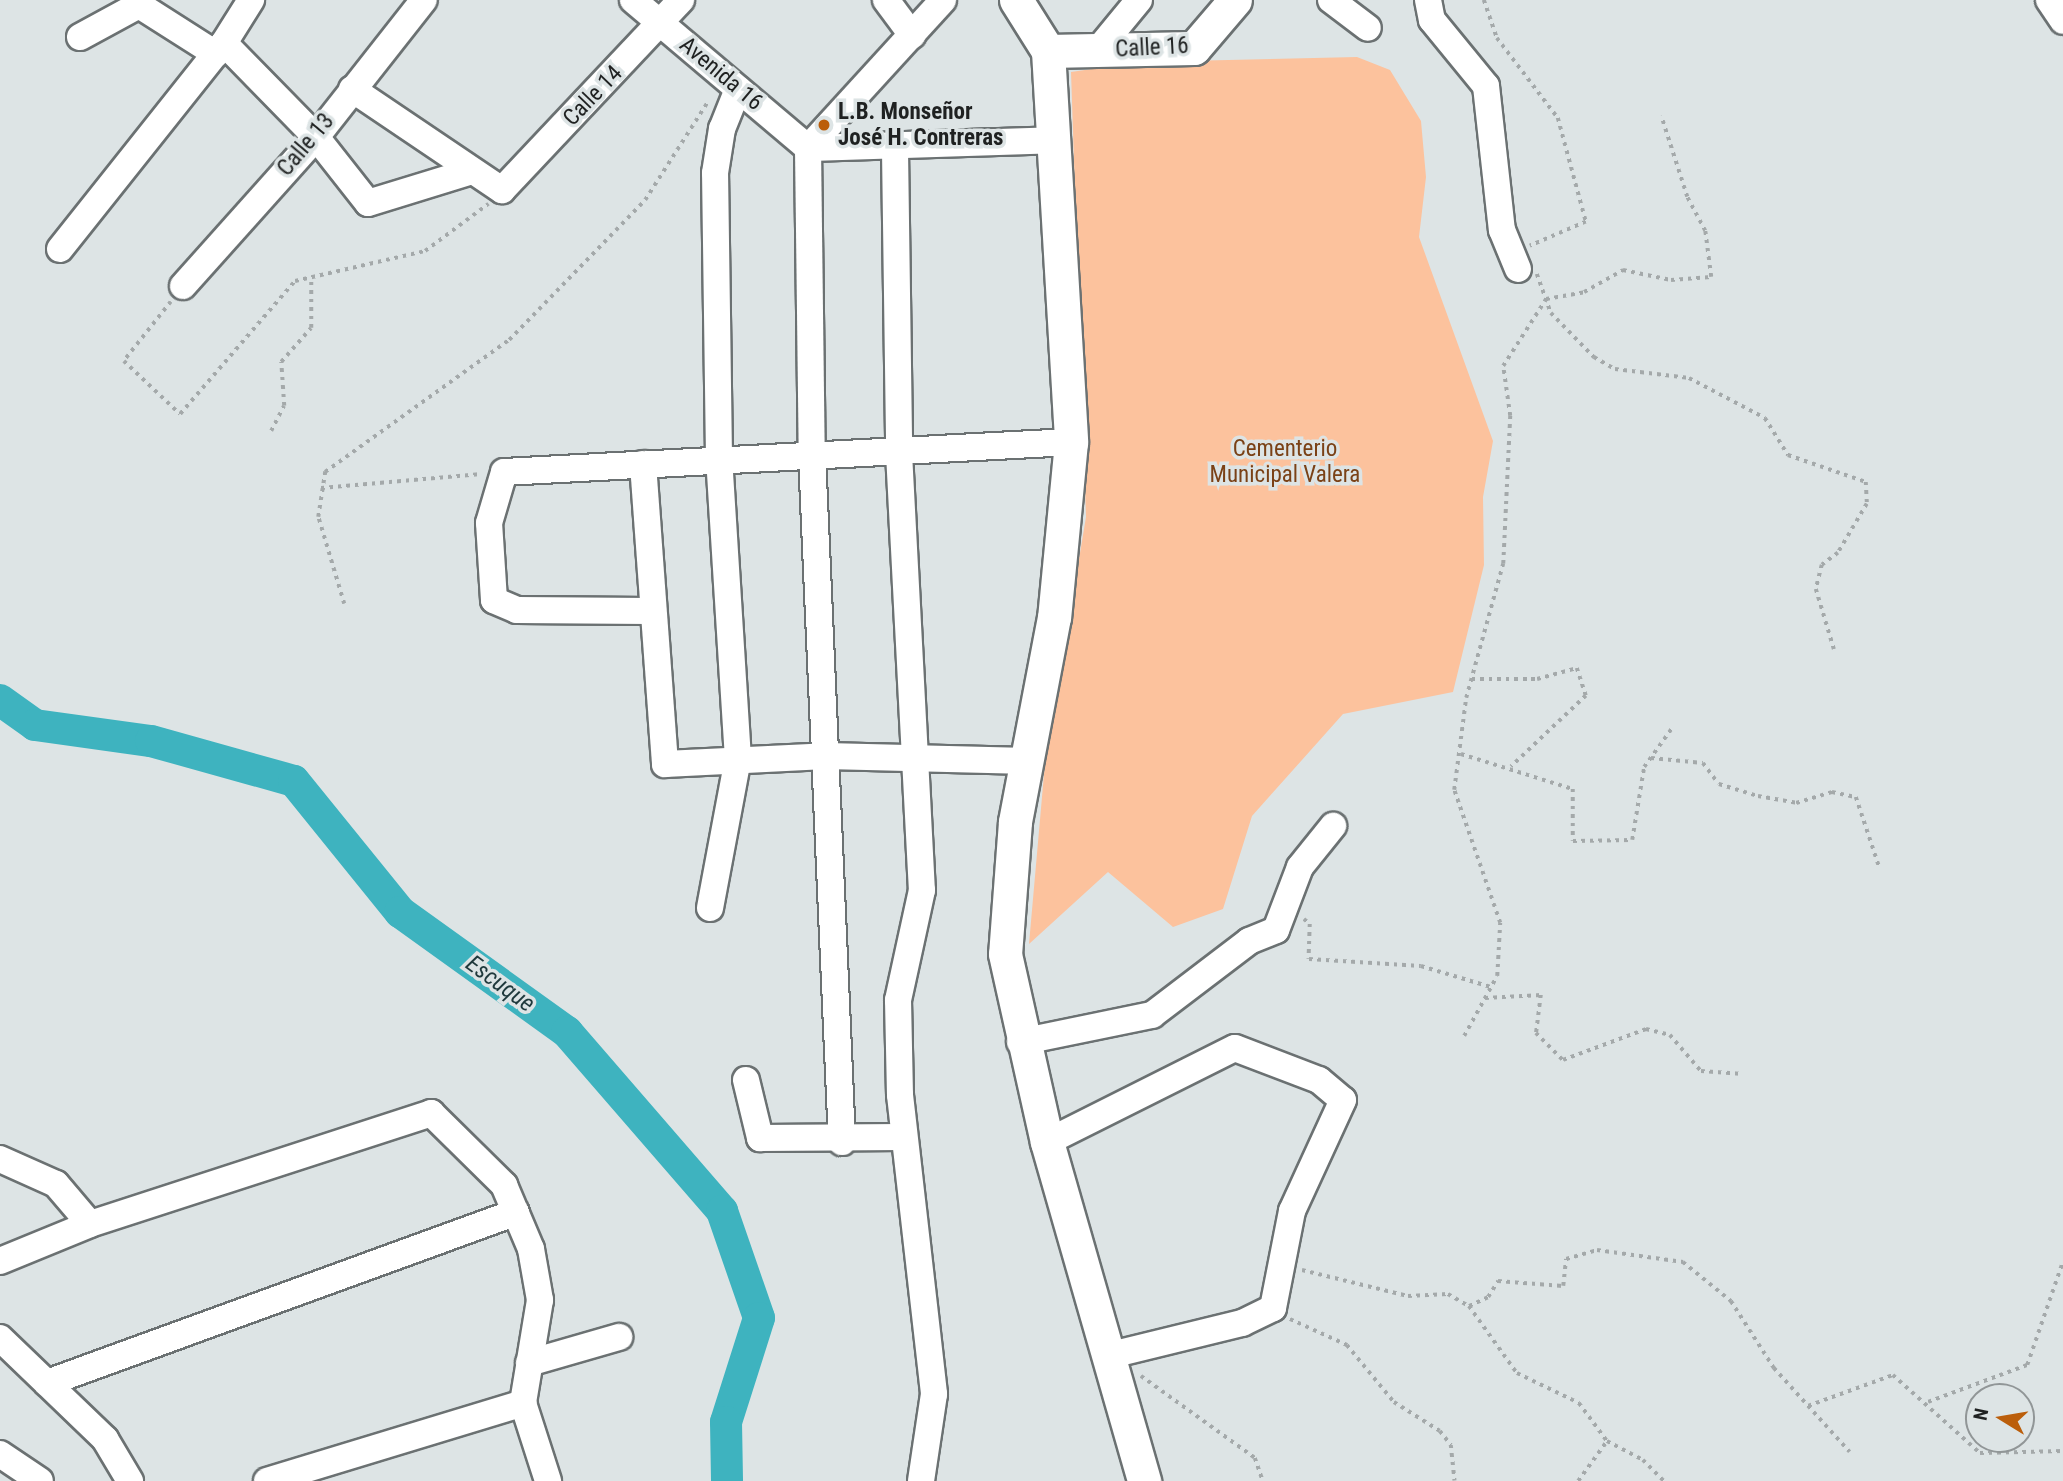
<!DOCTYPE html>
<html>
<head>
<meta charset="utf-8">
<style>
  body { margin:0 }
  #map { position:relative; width:2063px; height:1481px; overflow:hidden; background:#dde4e5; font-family:"Roboto Condensed",sans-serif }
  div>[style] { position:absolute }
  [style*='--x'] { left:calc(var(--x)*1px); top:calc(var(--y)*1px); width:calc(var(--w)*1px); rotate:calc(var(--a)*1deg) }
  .green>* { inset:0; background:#fcc29d }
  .river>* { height:32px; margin:-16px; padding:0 16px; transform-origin:16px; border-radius:16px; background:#3eb3bf }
  .path>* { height:3.5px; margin-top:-1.75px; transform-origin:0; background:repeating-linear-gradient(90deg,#a4a9aa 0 3.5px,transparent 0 8.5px) }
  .roads { filter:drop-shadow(2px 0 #6b7172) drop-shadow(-2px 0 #6b7172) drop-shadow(0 2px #6b7172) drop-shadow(0 -2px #6b7172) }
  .minor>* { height:26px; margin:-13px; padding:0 13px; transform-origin:13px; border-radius:13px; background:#fff }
  .major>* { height:33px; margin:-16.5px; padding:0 16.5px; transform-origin:16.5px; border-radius:16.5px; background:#fff }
  .dots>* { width:19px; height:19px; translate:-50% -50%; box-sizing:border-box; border:4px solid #dde4e5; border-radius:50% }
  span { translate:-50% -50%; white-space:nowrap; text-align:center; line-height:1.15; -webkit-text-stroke:7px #dde4e5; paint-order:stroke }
  .street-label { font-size:23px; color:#1f2121 }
  .poi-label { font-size:23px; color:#1f2121; font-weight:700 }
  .left { translate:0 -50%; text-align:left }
  .park-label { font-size:23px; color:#7a4116 }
  .water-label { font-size:24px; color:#1f393c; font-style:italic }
  .north { position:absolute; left:1965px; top:1383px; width:70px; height:70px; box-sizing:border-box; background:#dde4e5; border:2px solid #919697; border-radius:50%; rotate:281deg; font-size:19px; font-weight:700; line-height:28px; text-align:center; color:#1f2121 }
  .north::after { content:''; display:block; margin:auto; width:24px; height:32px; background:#bb5e0b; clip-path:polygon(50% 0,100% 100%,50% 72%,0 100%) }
</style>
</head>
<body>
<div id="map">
  <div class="green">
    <div style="clip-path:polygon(1357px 57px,1390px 70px,1421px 121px,1426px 177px,1419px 237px,1493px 441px,1483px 497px,1484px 565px,1453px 692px,1343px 714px,1252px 816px,1223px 909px,1173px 927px,1108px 872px,1029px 944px,1045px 763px,1086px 517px,1071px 72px,1141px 62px)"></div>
  </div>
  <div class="river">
    <div style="--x:0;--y:700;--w:43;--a:35.5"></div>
    <div style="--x:35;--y:725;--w:117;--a:7.9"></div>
    <div style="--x:151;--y:741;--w:148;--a:15.6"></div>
    <div style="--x:294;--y:781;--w:169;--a:51"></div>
    <div style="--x:400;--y:912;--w:206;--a:35.7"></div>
    <div style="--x:567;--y:1032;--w:237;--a:49.1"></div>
    <div style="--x:722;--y:1211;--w:113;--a:70.9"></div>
    <div style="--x:759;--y:1318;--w:109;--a:107.6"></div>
    <div style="--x:726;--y:1422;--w:59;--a:89"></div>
  </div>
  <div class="path">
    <div style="--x:1484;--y:0;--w:40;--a:71.1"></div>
    <div style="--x:1497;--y:38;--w:101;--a:52.7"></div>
    <div style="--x:1558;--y:118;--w:108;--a:74.9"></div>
    <div style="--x:1586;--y:222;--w:61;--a:156.8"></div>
    <div style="--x:1537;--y:274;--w:41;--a:70.3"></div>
    <div style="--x:1551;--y:313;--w:62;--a:45.7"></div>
    <div style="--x:1594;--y:357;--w:24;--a:30"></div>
    <div style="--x:1615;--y:369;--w:75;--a:6.9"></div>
    <div style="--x:1689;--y:378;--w:86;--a:27.8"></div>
    <div style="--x:1765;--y:418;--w:44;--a:58.1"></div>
    <div style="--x:1788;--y:455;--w:83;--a:19.1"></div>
    <div style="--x:1866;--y:482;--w:22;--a:87"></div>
    <div style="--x:1867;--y:504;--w:57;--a:120.6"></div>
    <div style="--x:1838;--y:553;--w:20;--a:143"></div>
    <div style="--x:1822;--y:565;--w:25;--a:104"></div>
    <div style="--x:1816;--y:589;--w:63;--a:73.3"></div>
    <div style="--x:171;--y:302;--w:75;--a:128.5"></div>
    <div style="--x:124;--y:361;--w:77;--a:43.4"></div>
    <div style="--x:180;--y:414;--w:176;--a:-49.2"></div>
    <div style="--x:295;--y:281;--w:133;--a:-13"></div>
    <div style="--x:425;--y:251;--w:79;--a:-36.7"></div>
    <div style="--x:271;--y:431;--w:28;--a:-63"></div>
    <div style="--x:284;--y:406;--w:44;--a:-93.9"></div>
    <div style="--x:281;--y:362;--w:45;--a:-48.6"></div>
    <div style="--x:311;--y:328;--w:50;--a:-90"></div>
    <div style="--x:321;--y:488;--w:161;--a:-5"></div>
    <div style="--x:344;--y:604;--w:91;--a:-106.6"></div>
    <div style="--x:318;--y:517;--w:46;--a:-81.2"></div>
    <div style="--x:325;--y:472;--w:226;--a:-35.7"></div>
    <div style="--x:509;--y:340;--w:195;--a:-45.8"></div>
    <div style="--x:645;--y:200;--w:115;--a:-57.4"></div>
    <div style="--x:1472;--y:679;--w:65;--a:0"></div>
    <div style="--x:1537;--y:679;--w:41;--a:-15.4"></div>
    <div style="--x:1577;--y:668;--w:29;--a:72"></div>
    <div style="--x:1586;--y:696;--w:103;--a:136.6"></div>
    <div style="--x:1461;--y:754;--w:117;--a:17.4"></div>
    <div style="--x:1573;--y:789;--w:52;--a:90"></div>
    <div style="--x:1573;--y:841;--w:59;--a:-1"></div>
    <div style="--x:1632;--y:840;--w:74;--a:-80.7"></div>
    <div style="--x:1644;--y:767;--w:48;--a:-54.3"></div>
    <div style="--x:1651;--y:758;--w:52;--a:5.5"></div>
    <div style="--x:1703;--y:763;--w:26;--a:53"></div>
    <div style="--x:1719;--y:784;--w:41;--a:17.1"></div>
    <div style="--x:1758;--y:796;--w:39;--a:10"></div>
    <div style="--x:1796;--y:803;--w:38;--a:-17"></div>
    <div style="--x:1832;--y:792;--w:25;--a:12"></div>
    <div style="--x:1856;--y:797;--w:73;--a:71.6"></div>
    <div style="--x:1304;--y:919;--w:8;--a:40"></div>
    <div style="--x:1310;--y:924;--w:35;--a:92"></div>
    <div style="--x:1309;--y:959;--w:112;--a:3.6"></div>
    <div style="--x:1421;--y:966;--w:73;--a:16.7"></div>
    <div style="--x:1485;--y:998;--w:56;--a:-3.1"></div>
    <div style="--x:1541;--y:995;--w:38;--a:97"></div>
    <div style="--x:1536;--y:1033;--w:38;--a:45"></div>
    <div style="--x:1563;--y:1060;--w:89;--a:-20.5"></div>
    <div style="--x:1646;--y:1029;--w:25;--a:14"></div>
    <div style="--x:1670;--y:1035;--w:48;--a:49.3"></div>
    <div style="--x:1701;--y:1071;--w:39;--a:4"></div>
    <div style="--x:1464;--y:1036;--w:68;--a:-61.2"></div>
    <div style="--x:1497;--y:976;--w:53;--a:-86.8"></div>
    <div style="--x:1500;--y:923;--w:141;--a:-109.1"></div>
    <div style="--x:1454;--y:790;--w:93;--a:-82.6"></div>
    <div style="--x:1466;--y:698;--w:139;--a:-74.6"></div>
    <div style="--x:1503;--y:564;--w:148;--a:-87.3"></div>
    <div style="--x:1510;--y:416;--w:50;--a:-98"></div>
    <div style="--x:1503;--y:366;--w:80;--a:-57.3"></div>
    <div style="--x:1546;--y:299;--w:39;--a:-10"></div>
    <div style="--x:1584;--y:292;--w:45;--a:-29.4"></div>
    <div style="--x:1623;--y:270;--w:49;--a:11.8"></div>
    <div style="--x:1671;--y:280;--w:40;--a:-4.3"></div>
    <div style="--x:1711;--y:277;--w:46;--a:-97.4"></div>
    <div style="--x:1705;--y:231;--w:38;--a:-118"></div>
    <div style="--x:1687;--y:197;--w:85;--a:-107.8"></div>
    <div style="--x:1302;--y:1270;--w:109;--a:13.8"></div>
    <div style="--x:1408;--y:1296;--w:40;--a:-2.9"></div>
    <div style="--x:1448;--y:1294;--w:24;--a:30"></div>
    <div style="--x:1469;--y:1306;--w:82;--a:54.4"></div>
    <div style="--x:1517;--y:1373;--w:69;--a:25.8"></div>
    <div style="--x:1579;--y:1403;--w:47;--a:53.6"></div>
    <div style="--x:1607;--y:1441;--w:41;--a:27.8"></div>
    <div style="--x:1643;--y:1460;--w:30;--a:45"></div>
    <div style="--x:1469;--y:1306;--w:21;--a:-25"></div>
    <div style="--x:1488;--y:1297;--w:19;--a:-58"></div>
    <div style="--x:1498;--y:1281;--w:65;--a:4.4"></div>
    <div style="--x:1563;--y:1286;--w:27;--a:-84"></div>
    <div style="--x:1566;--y:1259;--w:32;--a:-16"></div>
    <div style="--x:1597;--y:1250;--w:87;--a:7.9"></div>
    <div style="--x:1683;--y:1262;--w:62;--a:39.1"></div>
    <div style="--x:1731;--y:1301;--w:80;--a:57.3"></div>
    <div style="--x:1774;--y:1368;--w:113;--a:47.9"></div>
    <div style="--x:1290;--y:1319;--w:63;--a:24.5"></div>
    <div style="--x:1347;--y:1345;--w:74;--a:50.5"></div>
    <div style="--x:1394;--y:1402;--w:54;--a:32.2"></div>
    <div style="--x:1440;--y:1431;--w:18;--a:52"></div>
    <div style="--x:1451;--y:1445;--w:36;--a:84"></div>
    <div style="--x:1141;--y:1376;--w:140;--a:35.7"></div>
    <div style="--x:1255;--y:1458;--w:24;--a:71"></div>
    <div style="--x:1928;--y:1402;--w:106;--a:-20.5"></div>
    <div style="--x:2027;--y:1365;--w:110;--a:-70.9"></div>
    <div style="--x:1808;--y:1406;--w:90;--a:-20"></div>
    <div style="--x:1893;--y:1375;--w:117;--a:41.9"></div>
    <div style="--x:1980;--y:1453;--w:83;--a:-1.4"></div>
    <div style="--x:1578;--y:1481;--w:49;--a:-54.1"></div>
  </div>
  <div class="roads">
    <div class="minor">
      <div style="--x:633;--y:0;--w:229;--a:40.2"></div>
      <div style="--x:886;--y:0;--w:44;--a:53.4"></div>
      <div style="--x:1331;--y:0;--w:46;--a:37.1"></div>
      <div style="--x:1428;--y:0;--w:20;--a:79"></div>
      <div style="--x:1432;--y:20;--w:85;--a:50.7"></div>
      <div style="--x:1486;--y:86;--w:145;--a:83.7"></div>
      <div style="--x:1502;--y:230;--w:42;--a:67.7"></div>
      <div style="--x:2049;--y:0;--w:25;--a:56"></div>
      <div style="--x:80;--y:37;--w:67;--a:-28.5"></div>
      <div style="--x:139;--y:5;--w:91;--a:32.5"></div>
      <div style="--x:224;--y:43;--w:132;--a:45.6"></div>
      <div style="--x:316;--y:137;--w:84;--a:51.8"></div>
      <div style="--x:368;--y:203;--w:106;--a:-17.1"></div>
      <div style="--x:1097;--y:51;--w:66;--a:-50.5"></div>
      <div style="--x:352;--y:89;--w:181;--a:34"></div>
      <div style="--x:502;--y:190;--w:261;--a:-46.7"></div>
      <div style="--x:808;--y:148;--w:307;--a:89.3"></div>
      <div style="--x:812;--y:455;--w:688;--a:87.5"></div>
      <div style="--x:808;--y:148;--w:248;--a:-1.8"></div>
      <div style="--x:808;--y:148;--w:200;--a:-47.6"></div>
      <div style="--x:895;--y:150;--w:303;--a:89.2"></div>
      <div style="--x:899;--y:453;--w:438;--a:87"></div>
      <div style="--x:922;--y:890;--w:113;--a:102.3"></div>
      <div style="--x:898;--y:1000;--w:95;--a:88.8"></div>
      <div style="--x:900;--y:1095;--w:301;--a:83.5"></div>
      <div style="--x:934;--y:1394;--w:88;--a:98.5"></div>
      <div style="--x:60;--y:249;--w:263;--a:-51.5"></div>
      <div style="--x:224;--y:43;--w:51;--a:-57.9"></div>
      <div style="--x:183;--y:286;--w:200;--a:-48.2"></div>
      <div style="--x:316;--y:137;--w:174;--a:-51.8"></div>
      <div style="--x:643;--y:464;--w:301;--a:85.8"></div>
      <div style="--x:665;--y:764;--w:161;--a:-2.8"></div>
      <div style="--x:826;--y:756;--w:203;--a:1.4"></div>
      <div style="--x:649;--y:611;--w:132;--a:-179.6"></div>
      <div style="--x:517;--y:610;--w:25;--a:-157"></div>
      <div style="--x:494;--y:600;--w:77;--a:-93.7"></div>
      <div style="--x:489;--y:523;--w:53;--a:-73.6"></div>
      <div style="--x:504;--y:472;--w:568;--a:-3.03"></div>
      <div style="--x:710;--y:908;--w:152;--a:-79.4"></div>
      <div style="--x:738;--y:759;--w:303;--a:-93.6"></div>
      <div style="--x:719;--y:457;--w:284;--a:-90.8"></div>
      <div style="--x:715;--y:173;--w:45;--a:-81"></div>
      <div style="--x:722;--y:129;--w:43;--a:-68.2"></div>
      <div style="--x:1020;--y:1042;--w:135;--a:-11.6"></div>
      <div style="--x:1152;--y:1015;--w:122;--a:-37.3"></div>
      <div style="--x:1249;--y:941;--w:29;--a:-22"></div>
      <div style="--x:1276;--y:930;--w:67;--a:-69.1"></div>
      <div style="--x:1300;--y:867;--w:53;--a:-51.2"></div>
      <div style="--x:746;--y:1080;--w:60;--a:76.4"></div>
      <div style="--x:760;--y:1138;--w:143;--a:-0.4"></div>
      <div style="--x:1047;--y:1142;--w:210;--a:-26.6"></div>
      <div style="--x:1235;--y:1048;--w:90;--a:20.9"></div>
      <div style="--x:1319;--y:1080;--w:31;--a:40"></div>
      <div style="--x:1343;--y:1100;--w:122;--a:114.7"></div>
      <div style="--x:1292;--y:1211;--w:99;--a:101.1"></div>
      <div style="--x:1273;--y:1308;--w:34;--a:154"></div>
      <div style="--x:1242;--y:1323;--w:135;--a:166.3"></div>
      <div style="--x:0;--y:1159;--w:61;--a:24.1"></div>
      <div style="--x:56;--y:1184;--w:52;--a:49.6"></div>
      <div style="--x:0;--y:1261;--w:97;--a:-22.3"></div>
      <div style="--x:90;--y:1224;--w:359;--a:-18"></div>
      <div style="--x:431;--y:1113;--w:103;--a:44.6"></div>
      <div style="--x:504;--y:1185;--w:69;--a:67.1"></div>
      <div style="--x:531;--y:1249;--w:52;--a:80"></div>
      <div style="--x:540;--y:1300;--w:104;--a:99.4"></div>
      <div style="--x:523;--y:1403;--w:82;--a:72.2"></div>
      <div style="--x:0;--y:1338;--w:146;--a:43.9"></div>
      <div style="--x:105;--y:1439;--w:49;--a:59.2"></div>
      <div style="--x:529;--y:1363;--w:94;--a:-16.1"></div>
      <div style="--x:47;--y:1383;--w:499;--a:-20"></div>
      <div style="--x:0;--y:1454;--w:48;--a:34"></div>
      <div style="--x:267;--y:1481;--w:268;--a:-16.9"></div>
    </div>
    <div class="major">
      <div style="--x:1016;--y:0;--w:60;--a:57.9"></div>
      <div style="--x:1048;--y:51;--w:392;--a:86.6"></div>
      <div style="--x:1071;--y:442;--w:176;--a:95.5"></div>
      <div style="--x:1054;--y:617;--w:209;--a:100.8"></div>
      <div style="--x:1015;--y:822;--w:132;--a:94.3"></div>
      <div style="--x:1005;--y:954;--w:193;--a:77.4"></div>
      <div style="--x:1047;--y:1142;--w:353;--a:74"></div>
      <div style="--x:1048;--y:51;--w:146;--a:-1.2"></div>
      <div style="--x:1194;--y:48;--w:63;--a:-49.5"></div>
    </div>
  </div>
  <div class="dots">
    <div style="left:824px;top:125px;background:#bb5e0b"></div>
  </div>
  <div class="street-label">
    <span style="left:1152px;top:48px;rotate:-3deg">Calle 16</span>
    <span style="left:721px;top:74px;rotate:40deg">Avenida 16</span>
    <span style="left:593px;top:96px;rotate:-46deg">Calle 14</span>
    <span style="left:306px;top:145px;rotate:-50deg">Calle 13</span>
  </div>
  <div class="poi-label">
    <span class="left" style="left:838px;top:125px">L.B. Monseñor<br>José H. Contreras</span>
  </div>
  <div class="park-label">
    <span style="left:1285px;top:462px">Cementerio<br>Municipal Valera</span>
  </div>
  <div class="water-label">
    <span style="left:500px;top:984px;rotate:36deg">Escuque</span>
  </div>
  <div class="north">N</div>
</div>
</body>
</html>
